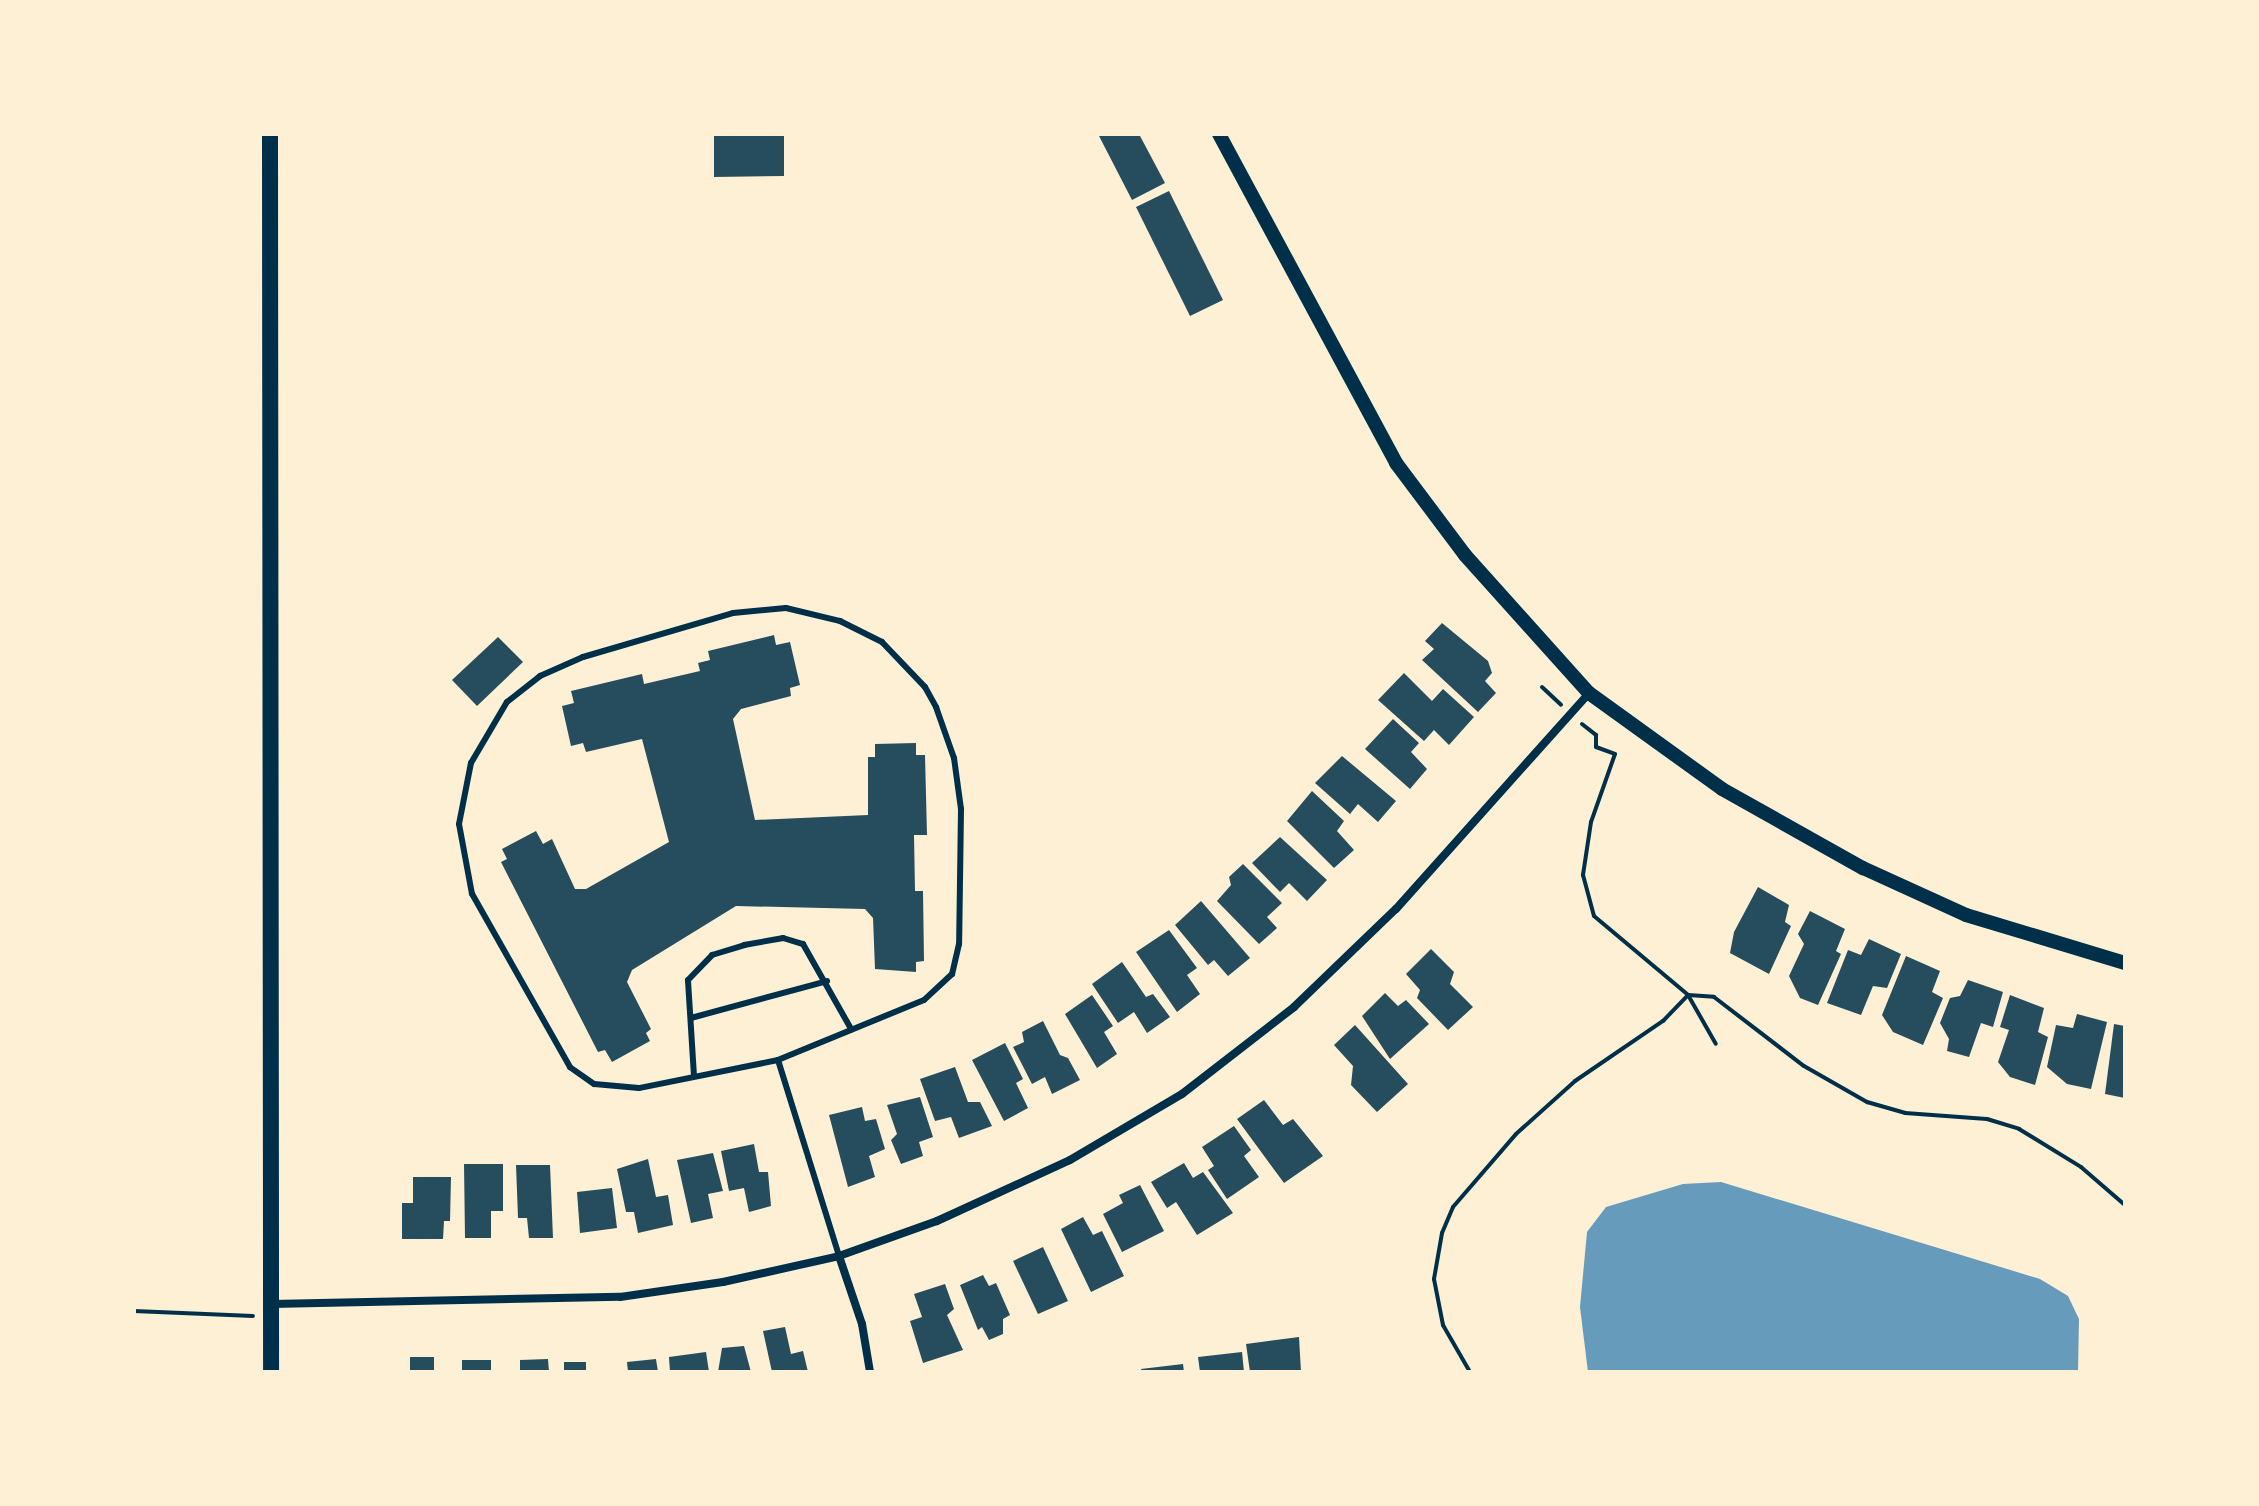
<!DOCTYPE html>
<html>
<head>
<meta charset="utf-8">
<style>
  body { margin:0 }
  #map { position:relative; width:2259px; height:1506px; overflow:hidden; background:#fdf0d5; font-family:Rubik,sans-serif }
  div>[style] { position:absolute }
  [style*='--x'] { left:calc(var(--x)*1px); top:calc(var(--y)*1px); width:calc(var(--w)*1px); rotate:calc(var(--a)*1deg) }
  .water>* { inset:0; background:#669bbc }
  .building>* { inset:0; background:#264d5e }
  .path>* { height:4px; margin:-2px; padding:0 2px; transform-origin:2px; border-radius:2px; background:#003049 }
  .service>* { height:6px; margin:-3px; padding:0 3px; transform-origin:3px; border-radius:3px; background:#003049 }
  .minor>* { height:8px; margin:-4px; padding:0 4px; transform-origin:4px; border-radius:4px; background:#003049 }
  .tertiary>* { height:14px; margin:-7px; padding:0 7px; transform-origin:7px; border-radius:7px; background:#003049 }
  .secondary>* { height:16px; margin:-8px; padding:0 8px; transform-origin:8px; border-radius:8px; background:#003049 }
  span { translate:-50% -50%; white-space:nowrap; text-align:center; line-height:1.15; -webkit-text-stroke:8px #fdf0d5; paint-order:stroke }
  .frame { position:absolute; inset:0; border:136px solid #fdf0d5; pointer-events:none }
</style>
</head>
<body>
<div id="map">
  <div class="water">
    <div style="clip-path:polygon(1721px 1182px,2040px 1279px,2068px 1296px,2079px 1319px,2078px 1372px,1588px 1372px,1580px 1307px,1587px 1232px,1606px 1207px,1683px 1184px)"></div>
  </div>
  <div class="building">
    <div style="clip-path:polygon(714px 134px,784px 134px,784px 176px,714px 177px)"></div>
    <div style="clip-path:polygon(1098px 134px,1139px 134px,1165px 183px,1132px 200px)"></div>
    <div style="clip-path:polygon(1169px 191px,1223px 300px,1190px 316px,1136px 207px)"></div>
    <div style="clip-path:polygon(1442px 623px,1488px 661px,1492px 673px,1485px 681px,1496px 693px,1478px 712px,1422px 660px,1434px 649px,1425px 641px)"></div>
    <div style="clip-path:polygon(774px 635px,776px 645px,790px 642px,800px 685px,790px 688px,791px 696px,741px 709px,733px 719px,755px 820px,868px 815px,868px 757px,875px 757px,875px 744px,916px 743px,916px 755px,925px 755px,927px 835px,914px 835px,915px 891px,923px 891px,924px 961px,916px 962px,916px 972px,875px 969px,873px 918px,865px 909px,736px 906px,632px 970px,627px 982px,651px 1029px,646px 1033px,650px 1041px,612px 1062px,605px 1050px,598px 1052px,501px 862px,507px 859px,502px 849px,536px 831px,543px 844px,552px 839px,575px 889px,586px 889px,669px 842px,642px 739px,586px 752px,583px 743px,571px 746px,562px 706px,574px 703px,571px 691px,642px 674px,644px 684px,700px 671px,698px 663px,710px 660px,708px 651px)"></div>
    <div style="clip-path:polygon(498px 637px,523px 662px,477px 706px,452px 680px)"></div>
    <div style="clip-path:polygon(1404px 673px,1432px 701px,1443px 689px,1474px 717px,1449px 745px,1434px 730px,1424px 741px,1378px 700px)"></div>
    <div style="clip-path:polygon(1393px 719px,1419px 743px,1411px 752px,1427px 769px,1410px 789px,1365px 749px)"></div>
    <div style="clip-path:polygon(1342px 756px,1396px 801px,1378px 822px,1358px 804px,1350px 814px,1315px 783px)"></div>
    <div style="clip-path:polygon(1312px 791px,1344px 821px,1337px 831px,1354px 850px,1334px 868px,1287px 821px)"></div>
    <div style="clip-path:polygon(1280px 837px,1327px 880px,1307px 901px,1289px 883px,1280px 892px,1252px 863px)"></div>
    <div style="clip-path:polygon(1243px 864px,1282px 903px,1267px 917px,1277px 928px,1259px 944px,1217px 901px,1231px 885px,1229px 877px)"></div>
    <div style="clip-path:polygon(1758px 887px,1789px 905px,1785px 922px,1791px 926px,1769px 974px,1730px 953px,1734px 932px)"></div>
    <div style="clip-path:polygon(1201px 901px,1250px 958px,1228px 976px,1214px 960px,1208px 965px,1175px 925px)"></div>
    <div style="clip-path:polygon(1810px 911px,1845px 929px,1836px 951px,1841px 954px,1818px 1005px,1800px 998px,1789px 976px,1804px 944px,1798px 934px)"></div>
    <div style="clip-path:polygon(1169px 930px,1197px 968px,1187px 975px,1200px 994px,1177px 1012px,1136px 952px)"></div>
    <div style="clip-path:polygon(1869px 939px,1901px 954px,1887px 988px,1873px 986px,1861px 1015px,1827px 1003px,1848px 950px,1861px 955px)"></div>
    <div style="clip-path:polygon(1431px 949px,1454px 972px,1450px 984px,1473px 1007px,1448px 1030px,1417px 998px,1420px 990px,1406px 974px)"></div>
    <div style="clip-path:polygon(1906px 956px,1940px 971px,1932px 992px,1943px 998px,1923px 1045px,1893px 1032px,1882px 1015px)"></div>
    <div style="clip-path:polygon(1122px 962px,1146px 997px,1153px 994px,1170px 1017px,1147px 1033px,1134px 1012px,1118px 1023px,1092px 984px)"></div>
    <div style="clip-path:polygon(1968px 980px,2003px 992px,1993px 1027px,1981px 1023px,1969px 1057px,1947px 1051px,1949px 1039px,1940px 1023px,1950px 998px,1960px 996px)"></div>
    <div style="clip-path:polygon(1385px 993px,1398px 1006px,1406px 1000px,1429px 1024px,1390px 1059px,1362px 1016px)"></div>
    <div style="clip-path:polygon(1092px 995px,1113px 1026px,1104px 1032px,1117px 1054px,1097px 1068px,1065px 1014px)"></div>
    <div style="clip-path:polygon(2010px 995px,2044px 1008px,2038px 1032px,2048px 1037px,2035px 1085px,2010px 1077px,1998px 1062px,2009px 1030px,2000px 1027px)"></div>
    <div style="clip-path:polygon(2077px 1014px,2107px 1022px,2091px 1089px,2067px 1084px,2047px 1067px,2056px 1025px,2073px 1028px)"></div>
    <div style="clip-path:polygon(1043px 1021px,1060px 1055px,1068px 1058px,1080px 1080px,1052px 1094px,1045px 1077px,1032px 1084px,1013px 1047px,1024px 1042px,1022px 1032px)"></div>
    <div style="clip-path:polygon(2114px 1024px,2125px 1026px,2125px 1098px,2105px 1094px)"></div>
    <div style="clip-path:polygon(1355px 1025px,1408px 1084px,1377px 1112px,1351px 1085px,1353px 1066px,1334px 1045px)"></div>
    <div style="clip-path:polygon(1005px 1043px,1023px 1079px,1016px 1083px,1028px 1108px,1004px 1121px,972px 1060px)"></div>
    <div style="clip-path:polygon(955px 1067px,968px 1102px,980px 1102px,992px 1126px,959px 1138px,951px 1117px,935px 1121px,920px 1079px)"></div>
    <div style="clip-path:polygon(920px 1097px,933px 1137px,919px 1142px,923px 1156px,901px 1164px,891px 1140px,897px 1134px,887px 1105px)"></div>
    <div style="clip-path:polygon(1264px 1100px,1283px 1125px,1293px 1119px,1323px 1156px,1284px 1183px,1237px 1119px)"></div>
    <div style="clip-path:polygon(862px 1107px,865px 1121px,876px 1119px,885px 1149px,869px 1156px,875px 1177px,848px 1187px,829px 1115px)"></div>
    <div style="clip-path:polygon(1234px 1126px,1251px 1150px,1244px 1156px,1259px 1177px,1227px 1199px,1208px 1170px,1214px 1166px,1202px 1147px)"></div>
    <div style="clip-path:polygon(754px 1144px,759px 1172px,768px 1172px,771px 1206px,749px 1212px,744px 1188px,729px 1191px,721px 1151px)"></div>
    <div style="clip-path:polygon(713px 1153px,723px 1191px,708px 1194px,713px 1218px,691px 1223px,677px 1160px)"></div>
    <div style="clip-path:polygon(648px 1159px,656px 1197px,668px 1195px,673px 1225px,638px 1233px,634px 1212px,626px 1212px,617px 1169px)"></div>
    <div style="clip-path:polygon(1184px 1163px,1193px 1178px,1203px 1172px,1233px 1213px,1197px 1235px,1176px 1202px,1167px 1208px,1151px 1182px)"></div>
    <div style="clip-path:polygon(464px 1164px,503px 1164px,503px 1211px,491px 1211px,491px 1238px,465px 1238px)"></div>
    <div style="clip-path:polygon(516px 1165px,550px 1165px,553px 1238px,529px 1238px,527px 1218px,518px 1218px)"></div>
    <div style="clip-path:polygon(413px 1177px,451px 1177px,450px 1221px,444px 1221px,443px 1239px,402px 1239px,402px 1203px,413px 1203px)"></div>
    <div style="clip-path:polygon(1140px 1185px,1164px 1231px,1122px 1252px,1103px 1214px,1123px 1203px,1119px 1195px)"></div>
    <div style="clip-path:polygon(612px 1188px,617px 1228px,580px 1233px,577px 1192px)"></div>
    <div style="clip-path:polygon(1083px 1217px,1093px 1235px,1102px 1231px,1124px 1276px,1091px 1292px,1061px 1229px)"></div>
    <div style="clip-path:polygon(1043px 1247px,1068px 1301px,1038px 1314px,1013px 1261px)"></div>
    <div style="clip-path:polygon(983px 1275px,989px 1286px,996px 1283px,1010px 1315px,1003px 1319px,1003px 1334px,989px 1340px,982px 1327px,978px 1330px,960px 1285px)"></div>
    <div style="clip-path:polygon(945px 1284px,954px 1309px,947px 1315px,963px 1350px,923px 1363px,910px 1321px,922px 1317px,914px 1294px)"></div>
    <div style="clip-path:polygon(785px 1327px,791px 1354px,803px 1351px,808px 1372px,772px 1372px,763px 1331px)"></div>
    <div style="clip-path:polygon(1299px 1337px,1301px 1372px,1250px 1372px,1246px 1344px)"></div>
    <div style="clip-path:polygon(744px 1346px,751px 1372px,718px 1372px,722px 1348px)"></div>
    <div style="clip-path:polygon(706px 1352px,709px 1372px,670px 1372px,669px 1357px)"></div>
    <div style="clip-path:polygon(1242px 1352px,1244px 1372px,1200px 1372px,1198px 1357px)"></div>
    <div style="clip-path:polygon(410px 1357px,434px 1357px,434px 1372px,410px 1372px)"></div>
    <div style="clip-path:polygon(548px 1359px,549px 1372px,520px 1372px,520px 1360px)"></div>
    <div style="clip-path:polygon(656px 1359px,658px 1372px,628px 1372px,627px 1362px)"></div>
    <div style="clip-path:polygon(462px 1360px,491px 1360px,491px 1372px,462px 1372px)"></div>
    <div style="clip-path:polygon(564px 1362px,586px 1362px,586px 1372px,564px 1372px)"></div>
    <div style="clip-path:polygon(1183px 1364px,1184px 1372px,1142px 1372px,1141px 1369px)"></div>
  </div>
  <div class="path">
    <div style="--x:1542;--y:687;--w:26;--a:43"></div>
    <div style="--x:1582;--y:724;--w:18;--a:38"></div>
    <div style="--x:1596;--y:735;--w:12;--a:90"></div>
    <div style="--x:1596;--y:747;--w:20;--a:20"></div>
    <div style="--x:1615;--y:754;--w:72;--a:109.4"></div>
    <div style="--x:1591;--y:822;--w:54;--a:98.6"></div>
    <div style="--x:1583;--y:875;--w:42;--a:75"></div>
    <div style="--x:1594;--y:916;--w:123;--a:40"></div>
    <div style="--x:1688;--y:995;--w:56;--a:60.3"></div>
    <div style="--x:134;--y:1311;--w:119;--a:2.4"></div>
    <div style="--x:1470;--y:1372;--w:54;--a:-119.9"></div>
    <div style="--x:1443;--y:1325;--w:47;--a:-101.1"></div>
    <div style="--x:1434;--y:1279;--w:47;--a:-80.1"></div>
    <div style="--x:1442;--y:1233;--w:28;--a:-67"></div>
    <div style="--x:1453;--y:1207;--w:96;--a:-49.2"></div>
    <div style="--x:1516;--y:1134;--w:79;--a:-41.9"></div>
    <div style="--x:1575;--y:1081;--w:107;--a:-34.3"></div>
    <div style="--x:1663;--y:1021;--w:36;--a:-46"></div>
    <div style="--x:1688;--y:995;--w:26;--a:4"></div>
    <div style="--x:1714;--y:997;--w:113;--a:37.5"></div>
    <div style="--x:1804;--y:1066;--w:73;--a:29.7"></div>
    <div style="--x:1867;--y:1102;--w:40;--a:16"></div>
    <div style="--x:1905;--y:1113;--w:82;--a:4.2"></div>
    <div style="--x:1987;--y:1119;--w:34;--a:17"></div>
    <div style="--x:2019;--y:1129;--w:73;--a:31.5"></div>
    <div style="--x:2081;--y:1167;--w:58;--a:40.8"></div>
  </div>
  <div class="service">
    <div style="--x:786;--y:608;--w:56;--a:13.5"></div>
    <div style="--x:840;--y:621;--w:47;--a:26.6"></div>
    <div style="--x:882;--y:642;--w:62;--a:46.3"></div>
    <div style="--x:925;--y:687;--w:23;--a:61"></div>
    <div style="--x:936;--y:707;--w:54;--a:70.6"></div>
    <div style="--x:954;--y:758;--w:51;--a:82.2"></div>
    <div style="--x:961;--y:809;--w:135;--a:90.8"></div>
    <div style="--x:959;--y:944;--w:31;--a:103"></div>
    <div style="--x:952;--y:974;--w:38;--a:137"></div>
    <div style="--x:924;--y:1000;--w:158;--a:157.7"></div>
    <div style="--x:778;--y:1060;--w:142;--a:168.6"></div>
    <div style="--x:639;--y:1088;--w:45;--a:-174.9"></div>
    <div style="--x:594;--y:1084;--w:29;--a:-145"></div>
    <div style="--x:570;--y:1067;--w:199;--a:-119.5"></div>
    <div style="--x:472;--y:894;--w:71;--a:-100.5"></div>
    <div style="--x:459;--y:824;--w:62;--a:-78.9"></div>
    <div style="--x:471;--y:763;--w:71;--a:-59.5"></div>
    <div style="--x:507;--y:702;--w:42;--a:-38.2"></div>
    <div style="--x:540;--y:676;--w:47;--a:-23.8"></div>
    <div style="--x:583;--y:657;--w:156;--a:-16.3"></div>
    <div style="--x:733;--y:613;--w:53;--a:-5.4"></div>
    <div style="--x:691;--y:1018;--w:141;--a:-15.2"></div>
    <div style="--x:778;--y:1060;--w:205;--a:72.7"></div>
    <div style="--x:694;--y:1076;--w:96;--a:-93.6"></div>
    <div style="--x:688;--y:980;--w:35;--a:-46"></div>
    <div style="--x:712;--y:955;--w:34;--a:-17"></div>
    <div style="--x:744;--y:945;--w:40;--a:-10"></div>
    <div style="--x:783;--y:938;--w:21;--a:17"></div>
    <div style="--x:803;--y:944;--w:98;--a:60.5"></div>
  </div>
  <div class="minor">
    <div style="--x:839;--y:1256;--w:72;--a:71.3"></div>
    <div style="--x:862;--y:1324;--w:49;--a:80.5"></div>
    <div style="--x:272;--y:1304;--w:348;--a:-1.2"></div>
    <div style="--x:620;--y:1297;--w:104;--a:-8.3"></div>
    <div style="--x:723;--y:1282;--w:119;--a:-12.6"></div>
    <div style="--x:839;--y:1256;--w:104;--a:-19.7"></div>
    <div style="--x:937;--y:1221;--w:146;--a:-24.6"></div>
    <div style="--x:1070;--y:1160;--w:130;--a:-30.5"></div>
    <div style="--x:1182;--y:1094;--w:142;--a:-37.8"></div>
    <div style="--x:1294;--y:1007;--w:141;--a:-43.9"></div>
    <div style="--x:1396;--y:909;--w:290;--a:-48.2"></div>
  </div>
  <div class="tertiary">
    <div style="--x:1219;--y:134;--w:374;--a:61.7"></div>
    <div style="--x:1396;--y:463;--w:115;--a:53.1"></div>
    <div style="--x:1465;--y:555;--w:186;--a:48.1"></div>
    <div style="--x:1589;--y:693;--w:164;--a:35.8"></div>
    <div style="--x:1722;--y:789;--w:162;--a:29.3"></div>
    <div style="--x:1863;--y:868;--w:113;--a:24.5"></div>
    <div style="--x:1966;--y:915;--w:166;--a:16.8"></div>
  </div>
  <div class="secondary">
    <div style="--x:270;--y:134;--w:1238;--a:89.95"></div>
  </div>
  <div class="frame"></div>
</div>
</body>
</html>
